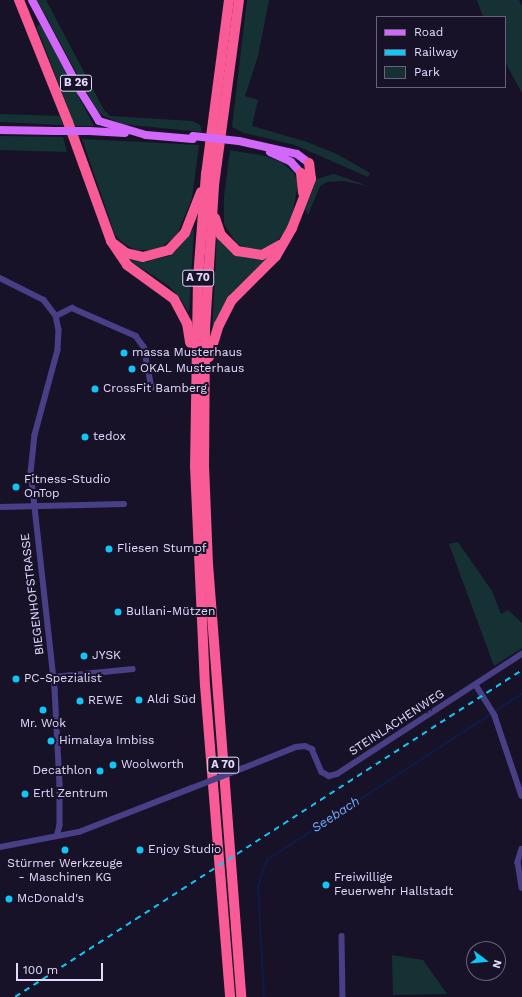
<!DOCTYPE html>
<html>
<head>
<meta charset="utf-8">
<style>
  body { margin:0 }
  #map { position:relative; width:522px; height:997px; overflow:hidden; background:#181229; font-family:"Work Sans",sans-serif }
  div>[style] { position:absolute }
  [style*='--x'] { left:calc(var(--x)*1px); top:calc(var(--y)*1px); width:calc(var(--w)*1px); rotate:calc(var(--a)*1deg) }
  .green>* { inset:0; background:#153133 }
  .stream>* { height:1.5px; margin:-0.75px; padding:0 0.75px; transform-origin:0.75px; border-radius:0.75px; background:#0d1c47 }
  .street>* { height:5.5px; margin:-2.75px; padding:0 2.75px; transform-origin:2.75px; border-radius:2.75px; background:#493f86 }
  .primary>* { height:8px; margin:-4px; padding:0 4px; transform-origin:4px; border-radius:4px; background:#d267f9 }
  .highway>* { height:10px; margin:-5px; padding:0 5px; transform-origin:5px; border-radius:5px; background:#f95b96 }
  .rail>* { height:1.5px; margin-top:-0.75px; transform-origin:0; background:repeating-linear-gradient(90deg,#0fc6f6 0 6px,transparent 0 11px) }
  .street-bridge>* { height:5.5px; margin:-2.75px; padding:0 2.75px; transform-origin:2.75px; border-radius:2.75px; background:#493f86 }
  .primary-bridge>* { height:8px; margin:-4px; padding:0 4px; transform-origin:4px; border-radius:4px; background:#d267f9 }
  .dots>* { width:11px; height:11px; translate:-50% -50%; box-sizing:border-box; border:2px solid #181229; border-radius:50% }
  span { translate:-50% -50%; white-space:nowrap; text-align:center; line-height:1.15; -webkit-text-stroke:4px #181229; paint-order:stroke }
  .shield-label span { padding:1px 3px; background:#181229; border:1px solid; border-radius:3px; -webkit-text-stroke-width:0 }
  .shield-label { font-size:11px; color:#e3dbfe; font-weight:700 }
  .poi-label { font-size:12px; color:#e3dbfe }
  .left { translate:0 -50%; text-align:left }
  .right { translate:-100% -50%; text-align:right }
  .street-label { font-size:12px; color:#e3dbfe }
  .water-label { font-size:13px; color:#6eaafa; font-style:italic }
  .legend { position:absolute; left:376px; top:16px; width:130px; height:72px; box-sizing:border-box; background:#181229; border:1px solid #69627e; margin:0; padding:5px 7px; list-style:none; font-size:12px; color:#e3dbfe }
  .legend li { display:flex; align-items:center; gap:8px; height:20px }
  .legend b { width:20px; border:1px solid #69627e }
  .north { position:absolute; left:466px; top:941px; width:40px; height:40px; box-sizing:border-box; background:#181229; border:1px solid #69627e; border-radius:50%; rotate:106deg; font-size:11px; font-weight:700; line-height:16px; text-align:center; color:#e3dbfe }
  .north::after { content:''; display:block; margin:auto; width:14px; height:18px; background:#0fc6f6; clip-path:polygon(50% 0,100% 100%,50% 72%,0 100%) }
  .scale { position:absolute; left:16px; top:963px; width:87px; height:18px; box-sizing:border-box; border:2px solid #e3dbfe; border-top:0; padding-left:5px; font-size:12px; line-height:14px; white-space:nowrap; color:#e3dbfe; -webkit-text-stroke:3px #181229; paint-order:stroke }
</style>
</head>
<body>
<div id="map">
  <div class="green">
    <div style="clip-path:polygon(37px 0,46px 0,104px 110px,110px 116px,192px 121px,200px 125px,202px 132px,121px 124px,102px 115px,97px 111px)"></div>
    <div style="clip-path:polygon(247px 0,269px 0,258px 56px,245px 96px,258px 100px,252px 126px,307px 142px,337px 154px,370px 173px,368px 177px,295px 145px,244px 133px,232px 127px)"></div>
    <div style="clip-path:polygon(477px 0,519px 0,522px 6px,522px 93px,505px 62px,505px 17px,483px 17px)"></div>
    <div style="clip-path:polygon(38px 25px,41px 25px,94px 126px,75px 126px,37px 28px)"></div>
    <div style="clip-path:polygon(0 114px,60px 116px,63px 125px,0 122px)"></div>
    <div style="clip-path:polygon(0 136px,63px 137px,67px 152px,0 150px)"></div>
    <div style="clip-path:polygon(82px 139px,199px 145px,192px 198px,177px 235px,162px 247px,151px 250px,136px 250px,124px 244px,115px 235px)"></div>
    <div style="clip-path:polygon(230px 150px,265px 156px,281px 162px,294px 173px,298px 184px,293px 211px,287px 228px,274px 245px,264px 249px,254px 251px,237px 244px,224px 224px,224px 197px)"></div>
    <div style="clip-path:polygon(334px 174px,368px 186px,344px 181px,327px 182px,320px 186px,308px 215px,305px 209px,317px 179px)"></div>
    <div style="clip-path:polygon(194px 228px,189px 313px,180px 298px,169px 286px,126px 258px,145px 262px,172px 255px)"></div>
    <div style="clip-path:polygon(217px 234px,226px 246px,272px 254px,212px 333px)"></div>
    <div style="clip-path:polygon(458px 542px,492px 591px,501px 614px,508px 610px,522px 623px,522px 648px,494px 666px,449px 544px)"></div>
    <div style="clip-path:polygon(392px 955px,423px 960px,447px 994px,393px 995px)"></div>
  </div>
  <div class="stream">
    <div style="--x:494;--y:712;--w:33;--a:-33"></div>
    <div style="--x:264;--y:997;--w:110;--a:-93.1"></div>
    <div style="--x:258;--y:887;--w:28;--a:-72"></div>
    <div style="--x:267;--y:860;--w:267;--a:-33.1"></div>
  </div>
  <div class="street">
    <div style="--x:0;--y:278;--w:49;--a:26.6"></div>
    <div style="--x:44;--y:300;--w:20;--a:53"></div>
    <div style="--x:56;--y:316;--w:14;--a:78"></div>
    <div style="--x:59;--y:330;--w:20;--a:93"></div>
    <div style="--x:58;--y:350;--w:88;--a:105.1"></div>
    <div style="--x:35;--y:435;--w:36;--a:96"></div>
    <div style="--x:31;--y:471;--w:219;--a:83.7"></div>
    <div style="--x:55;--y:689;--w:95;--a:87"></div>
    <div style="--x:60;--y:784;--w:41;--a:90"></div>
    <div style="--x:60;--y:825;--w:9;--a:103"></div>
    <div style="--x:56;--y:316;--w:18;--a:-27"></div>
    <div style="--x:72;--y:308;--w:70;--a:23.6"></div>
    <div style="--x:136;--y:336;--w:14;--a:54"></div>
    <div style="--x:144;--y:347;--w:42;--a:79"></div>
    <div style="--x:0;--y:507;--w:124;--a:-1.4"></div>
    <div style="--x:54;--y:677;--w:79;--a:-5.8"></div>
    <div style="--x:476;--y:685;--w:36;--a:58"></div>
    <div style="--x:495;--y:716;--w:84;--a:71.4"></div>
    <div style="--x:241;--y:769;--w:59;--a:-21.8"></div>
    <div style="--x:296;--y:747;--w:9;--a:-6"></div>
    <div style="--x:305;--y:746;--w:8;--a:23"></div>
    <div style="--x:312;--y:749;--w:25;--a:67"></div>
    <div style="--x:322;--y:772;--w:8;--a:30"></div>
    <div style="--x:329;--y:776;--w:8;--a:-14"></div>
    <div style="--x:337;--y:774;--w:221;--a:-33"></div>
    <div style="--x:0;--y:847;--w:80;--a:-10.8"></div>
    <div style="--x:79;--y:832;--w:121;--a:-21.3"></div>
    <div style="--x:522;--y:849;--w:14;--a:107"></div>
    <div style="--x:518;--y:862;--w:26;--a:81"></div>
    <div style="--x:342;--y:936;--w:61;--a:89.1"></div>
  </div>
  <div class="primary">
    <div style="--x:32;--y:0;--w:104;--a:62"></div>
    <div style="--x:81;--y:92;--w:34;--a:58"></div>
    <div style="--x:99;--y:121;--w:49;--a:16.6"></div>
    <div style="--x:146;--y:135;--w:47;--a:4.9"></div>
    <div style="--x:0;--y:130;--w:55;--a:1"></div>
    <div style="--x:89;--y:131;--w:36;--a:3"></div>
    <div style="--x:239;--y:141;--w:59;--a:12.6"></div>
    <div style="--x:297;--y:154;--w:15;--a:37"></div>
    <div style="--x:270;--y:152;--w:23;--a:25"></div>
    <div style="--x:291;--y:162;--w:15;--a:48"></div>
  </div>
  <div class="highway">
    <div style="--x:19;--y:0;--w:131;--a:68.1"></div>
    <div style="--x:68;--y:122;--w:127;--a:70.1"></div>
    <div style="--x:111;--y:241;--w:29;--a:56"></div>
    <div style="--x:127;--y:265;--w:58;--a:35.9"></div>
    <div style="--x:174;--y:299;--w:27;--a:62"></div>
    <div style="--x:187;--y:323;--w:20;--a:81"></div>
    <div style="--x:229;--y:0;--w:176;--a:97.5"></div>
    <div style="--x:206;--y:174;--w:104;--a:94.4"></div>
    <div style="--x:198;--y:278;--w:188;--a:90.9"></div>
    <div style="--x:195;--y:466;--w:219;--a:87.4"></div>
    <div style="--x:205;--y:685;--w:313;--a:85.4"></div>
    <div style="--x:239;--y:0;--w:188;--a:97.7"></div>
    <div style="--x:214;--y:186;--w:144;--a:93.6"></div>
    <div style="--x:205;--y:330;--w:135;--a:90.4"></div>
    <div style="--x:204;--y:465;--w:99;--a:87.7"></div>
    <div style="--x:208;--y:564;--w:434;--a:85.6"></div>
    <div style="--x:301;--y:173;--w:20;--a:84"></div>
    <div style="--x:215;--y:218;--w:18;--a:71"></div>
    <div style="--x:221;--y:235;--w:23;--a:45"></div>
    <div style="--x:237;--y:251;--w:25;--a:9"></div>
    <div style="--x:262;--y:255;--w:21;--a:-29"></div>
    <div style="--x:114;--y:244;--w:15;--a:37"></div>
    <div style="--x:126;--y:253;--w:17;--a:13"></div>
    <div style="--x:143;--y:257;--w:27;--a:-15"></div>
    <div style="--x:169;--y:250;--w:23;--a:-47"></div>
    <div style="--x:185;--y:233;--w:44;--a:-68.7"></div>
    <div style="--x:209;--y:357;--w:34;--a:-73"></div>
    <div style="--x:219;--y:325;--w:28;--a:-63"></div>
    <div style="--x:232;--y:300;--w:62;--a:-45"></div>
    <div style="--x:276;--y:256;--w:32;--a:-60"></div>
    <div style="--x:292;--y:228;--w:53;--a:-68.8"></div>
    <div style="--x:311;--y:179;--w:16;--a:-97"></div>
  </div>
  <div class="rail">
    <div style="--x:15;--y:997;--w:603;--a:-32.82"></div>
  </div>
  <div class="street-bridge">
    <div style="--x:192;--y:788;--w:53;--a:-21.2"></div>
  </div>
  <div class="primary-bridge">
    <div style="--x:55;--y:131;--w:34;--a:0"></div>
    <div style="--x:193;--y:136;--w:46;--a:6.2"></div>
  </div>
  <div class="dots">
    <div style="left:124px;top:353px;background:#0fc6f6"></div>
    <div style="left:132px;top:369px;background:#0fc6f6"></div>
    <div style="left:95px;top:389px;background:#0fc6f6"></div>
    <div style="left:85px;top:437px;background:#0fc6f6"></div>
    <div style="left:16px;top:487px;background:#0fc6f6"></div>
    <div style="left:109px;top:549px;background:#0fc6f6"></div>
    <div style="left:118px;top:612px;background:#0fc6f6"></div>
    <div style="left:84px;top:656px;background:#0fc6f6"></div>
    <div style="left:16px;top:679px;background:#0fc6f6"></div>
    <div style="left:139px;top:700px;background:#0fc6f6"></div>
    <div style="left:80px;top:701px;background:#0fc6f6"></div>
    <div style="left:43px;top:710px;background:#0fc6f6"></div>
    <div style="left:51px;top:741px;background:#0fc6f6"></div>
    <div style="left:113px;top:765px;background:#0fc6f6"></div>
    <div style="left:100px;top:771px;background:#0fc6f6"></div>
    <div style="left:25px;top:794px;background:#0fc6f6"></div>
    <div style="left:65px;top:850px;background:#0fc6f6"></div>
    <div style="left:140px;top:850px;background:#0fc6f6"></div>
    <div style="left:326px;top:885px;background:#0fc6f6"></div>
    <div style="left:9px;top:899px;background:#0fc6f6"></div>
  </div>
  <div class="shield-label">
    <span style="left:76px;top:83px">B 26</span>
    <span style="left:198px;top:278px">A 70</span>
    <span style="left:223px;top:765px">A 70</span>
  </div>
  <div class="poi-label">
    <span class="left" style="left:132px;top:353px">massa Musterhaus</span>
    <span class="left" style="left:140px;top:369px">OKAL Musterhaus</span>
    <span class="left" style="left:103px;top:389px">CrossFit Bamberg</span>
    <span class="left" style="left:93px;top:437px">tedox</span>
    <span class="left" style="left:24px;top:487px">Fitness-Studio<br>OnTop</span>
    <span class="left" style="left:117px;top:549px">Fliesen Stumpf</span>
    <span class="left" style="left:126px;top:612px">Bullani-Mützen</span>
    <span class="left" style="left:92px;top:656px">JYSK</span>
    <span class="left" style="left:24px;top:679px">PC-Spezialist</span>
    <span class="left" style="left:147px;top:700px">Aldi Süd</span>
    <span class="left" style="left:88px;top:701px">REWE</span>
    <span style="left:43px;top:724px">Mr. Wok</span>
    <span class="left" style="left:59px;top:741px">Himalaya Imbiss</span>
    <span class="left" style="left:121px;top:765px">Woolworth</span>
    <span class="right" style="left:92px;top:771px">Decathlon</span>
    <span class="left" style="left:33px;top:794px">Ertl Zentrum</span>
    <span class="left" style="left:148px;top:850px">Enjoy Studio</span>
    <span style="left:65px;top:871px">Stürmer Werkzeuge<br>- Maschinen KG</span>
    <span class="left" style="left:334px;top:885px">Freiwillige<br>Feuerwehr Hallstadt</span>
    <span class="left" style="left:17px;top:899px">McDonald's</span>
  </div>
  <div class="street-label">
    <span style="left:33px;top:594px;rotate:-97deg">BIEGENHOFSTRASSE</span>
    <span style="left:397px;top:723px;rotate:-33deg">STEINLACHENWEG</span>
  </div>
  <div class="water-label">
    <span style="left:336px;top:815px;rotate:-33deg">Seebach</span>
  </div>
  <ul class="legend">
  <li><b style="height:5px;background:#d267f9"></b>Road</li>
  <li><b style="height:5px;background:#0fc6f6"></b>Railway</li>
  <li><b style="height:11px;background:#153133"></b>Park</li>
  </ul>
  <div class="north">N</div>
  <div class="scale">100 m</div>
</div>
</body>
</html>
